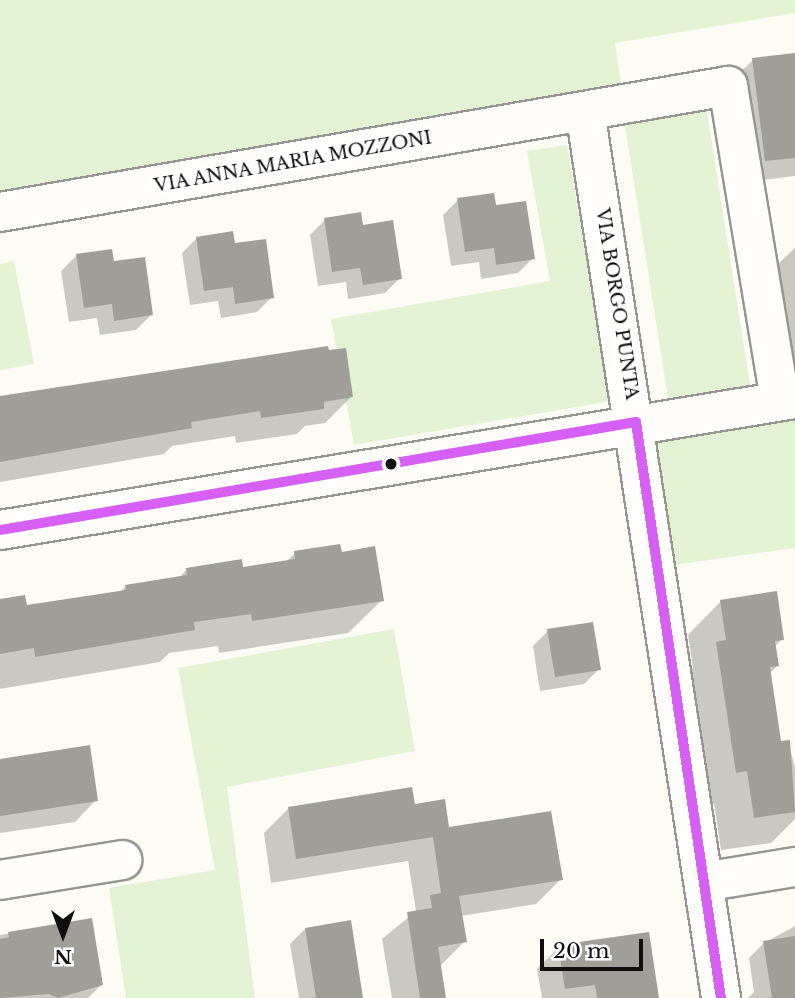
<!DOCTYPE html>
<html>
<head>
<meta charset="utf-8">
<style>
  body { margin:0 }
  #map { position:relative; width:795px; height:998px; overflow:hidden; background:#fcfbf4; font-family:"Libre Baskerville",serif }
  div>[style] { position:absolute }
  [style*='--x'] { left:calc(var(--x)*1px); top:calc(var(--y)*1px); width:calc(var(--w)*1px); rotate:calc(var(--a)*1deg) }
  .green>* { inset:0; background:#e2f2d3 }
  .shadow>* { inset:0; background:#0003 }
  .building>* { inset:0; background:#9f9e99 }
  .roads { filter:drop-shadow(2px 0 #969592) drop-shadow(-2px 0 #969592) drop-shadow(0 2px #969592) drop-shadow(0 -2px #969592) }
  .minor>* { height:38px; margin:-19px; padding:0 19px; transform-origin:19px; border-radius:19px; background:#fffefd }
  .bus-1>* { height:10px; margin:-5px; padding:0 5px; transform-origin:5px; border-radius:5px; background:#d65ff4 }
  .dots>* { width:19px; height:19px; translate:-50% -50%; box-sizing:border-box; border:4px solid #fff; border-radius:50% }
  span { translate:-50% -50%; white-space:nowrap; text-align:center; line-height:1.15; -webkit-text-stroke:7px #fff; paint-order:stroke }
  .street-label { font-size:18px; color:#0f0f0f }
  .north { position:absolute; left:28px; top:900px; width:70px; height:70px; -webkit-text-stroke:5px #fff; paint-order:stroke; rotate:180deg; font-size:19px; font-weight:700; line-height:28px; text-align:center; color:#0f0f0f }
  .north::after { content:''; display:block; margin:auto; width:24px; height:32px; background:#0f0f0f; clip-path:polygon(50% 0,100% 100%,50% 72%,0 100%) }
  .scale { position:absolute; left:540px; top:939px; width:103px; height:32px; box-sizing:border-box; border:4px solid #0f0f0f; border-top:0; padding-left:9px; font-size:21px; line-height:24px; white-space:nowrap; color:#0f0f0f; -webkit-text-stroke:5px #fff; paint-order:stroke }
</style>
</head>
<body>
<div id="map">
  <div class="green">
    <div style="clip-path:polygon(0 0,795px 0,795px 13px,615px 43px,621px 83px,0 193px)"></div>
    <div style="clip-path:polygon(706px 106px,750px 385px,668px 398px,624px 119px)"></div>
    <div style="clip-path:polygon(567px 145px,611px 401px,354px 445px,331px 319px,550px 281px,527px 151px)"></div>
    <div style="clip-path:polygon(14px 261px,34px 364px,0 370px,0 264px)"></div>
    <div style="clip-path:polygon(795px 415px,795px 548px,666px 566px,649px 436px)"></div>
    <div style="clip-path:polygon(394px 629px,415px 751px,227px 787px,255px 998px,126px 998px,109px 888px,215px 870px,178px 668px)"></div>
  </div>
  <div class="shadow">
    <div style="clip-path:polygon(795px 55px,795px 176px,744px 182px,731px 81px,753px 60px)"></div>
    <div style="clip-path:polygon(458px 200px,494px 207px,533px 258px,518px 273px,481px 279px,479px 262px,451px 266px,443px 215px)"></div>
    <div style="clip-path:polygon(325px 220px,361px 227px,400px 278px,385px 293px,348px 299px,346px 282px,318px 286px,310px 235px)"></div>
    <div style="clip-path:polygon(197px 238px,233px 245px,272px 297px,257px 312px,221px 318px,218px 301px,190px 305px,182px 253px)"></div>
    <div style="clip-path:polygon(795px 248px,795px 370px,790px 370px,777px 265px)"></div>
    <div style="clip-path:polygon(76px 256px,113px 263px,151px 315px,136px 330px,100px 335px,97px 318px,69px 322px,61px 271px)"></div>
    <div style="clip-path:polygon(326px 348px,351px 397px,325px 423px,305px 426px,297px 434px,236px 443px,235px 436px,172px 446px,164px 454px,0 482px,0 398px)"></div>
    <div style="clip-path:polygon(295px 553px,340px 554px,382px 600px,348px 633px,219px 653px,218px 646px,169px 653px,160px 662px,0 689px,0 601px,26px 607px,120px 592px,126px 586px,178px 579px,187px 569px,242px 569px,286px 562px)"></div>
    <div style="clip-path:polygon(721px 601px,782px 639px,774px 647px,777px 666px,769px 674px,780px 743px,788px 742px,795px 767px,795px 819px,771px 843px,721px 850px,714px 803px,703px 805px,684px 677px,693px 668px,688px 635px)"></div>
    <div style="clip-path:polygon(548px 631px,599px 669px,584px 684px,540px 691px,533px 646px)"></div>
    <div style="clip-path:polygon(0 761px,96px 800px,75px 822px,0 833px)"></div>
    <div style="clip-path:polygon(413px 806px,448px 829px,561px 879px,536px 904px,461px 916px,465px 941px,439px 967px,444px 998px,392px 998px,382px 939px,416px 911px,408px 861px,271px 883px,264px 833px,289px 808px)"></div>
    <div style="clip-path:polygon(91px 920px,101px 985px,88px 998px,0 998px,0 935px)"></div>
    <div style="clip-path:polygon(795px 926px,795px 998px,748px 998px,754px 992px,749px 958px,764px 943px)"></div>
    <div style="clip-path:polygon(305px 929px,361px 998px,299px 998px,290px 944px)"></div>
    <div style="clip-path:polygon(559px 947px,658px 998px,542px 998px,537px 969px)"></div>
  </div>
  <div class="building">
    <div style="clip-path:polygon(795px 53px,795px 158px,765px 161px,752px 58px)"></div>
    <div style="clip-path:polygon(494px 193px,496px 205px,526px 201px,535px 259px,496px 265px,494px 248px,465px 252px,457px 198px)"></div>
    <div style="clip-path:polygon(361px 212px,363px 225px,393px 220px,402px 279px,363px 285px,360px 268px,332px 272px,324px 218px)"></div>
    <div style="clip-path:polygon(233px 231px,235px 243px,266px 239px,274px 298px,235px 304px,233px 287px,204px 291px,196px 237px)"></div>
    <div style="clip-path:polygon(112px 249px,114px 261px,145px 257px,153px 315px,114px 321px,112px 304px,84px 308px,76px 254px)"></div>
    <div style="clip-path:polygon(328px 346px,329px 350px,346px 348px,353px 397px,324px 402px,324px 409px,261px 418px,260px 411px,191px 422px,192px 428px,0 462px,0 396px)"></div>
    <div style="clip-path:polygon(340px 544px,342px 552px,375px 546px,384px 601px,252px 621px,251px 614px,194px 622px,195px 630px,35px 657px,34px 648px,0 654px,0 599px,25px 595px,27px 605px,126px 590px,125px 585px,187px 575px,186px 568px,242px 559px,243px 567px,295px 559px,294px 551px)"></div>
    <div style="clip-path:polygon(777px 591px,784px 640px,775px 641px,779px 666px,770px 667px,781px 741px,790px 740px,795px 812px,754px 818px,747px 771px,736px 773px,716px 642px,726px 640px,720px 600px)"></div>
    <div style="clip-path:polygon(593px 622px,601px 670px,555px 677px,547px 629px)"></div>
    <div style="clip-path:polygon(90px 745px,98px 801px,0 816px,0 759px)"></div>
    <div style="clip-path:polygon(412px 787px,415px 804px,445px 799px,449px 827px,551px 811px,563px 880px,459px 896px,467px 942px,438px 947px,446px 998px,420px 998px,407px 912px,432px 908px,430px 895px,441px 893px,433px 837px,296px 859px,288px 807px)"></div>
    <div style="clip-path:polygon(92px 918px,103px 985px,58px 998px,49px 994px,0 998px,0 939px,9px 937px,8px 932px)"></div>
    <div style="clip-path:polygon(351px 920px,363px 998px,316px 998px,305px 928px)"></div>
    <div style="clip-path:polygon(649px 932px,659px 998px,597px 998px,595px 985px,565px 989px,558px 945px)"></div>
    <div style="clip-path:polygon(795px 936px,795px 998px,772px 998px,763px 941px)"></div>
  </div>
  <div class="roads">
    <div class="minor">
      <div style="--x:585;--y:111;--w:897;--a:81.28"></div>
      <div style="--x:0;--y:212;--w:739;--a:-9.82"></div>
      <div style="--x:728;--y:86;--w:319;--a:80.6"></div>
      <div style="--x:0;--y:530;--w:806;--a:-9.36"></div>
      <div style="--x:0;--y:880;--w:124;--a:-9.3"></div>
      <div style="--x:704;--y:882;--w:92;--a:-9.4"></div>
    </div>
  </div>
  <div class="bus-1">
    <div style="--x:636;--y:422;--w:582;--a:81.61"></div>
    <div style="--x:0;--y:530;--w:645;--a:-9.64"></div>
  </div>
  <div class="dots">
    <div style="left:391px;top:464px;background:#0f0f0f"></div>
  </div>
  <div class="street-label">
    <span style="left:293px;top:162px;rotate:-10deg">VIA ANNA MARIA MOZZONI</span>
    <span style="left:617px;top:304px;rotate:81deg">VIA BORGO PUNTA</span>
  </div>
  <div class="north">N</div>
  <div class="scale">20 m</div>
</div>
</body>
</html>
